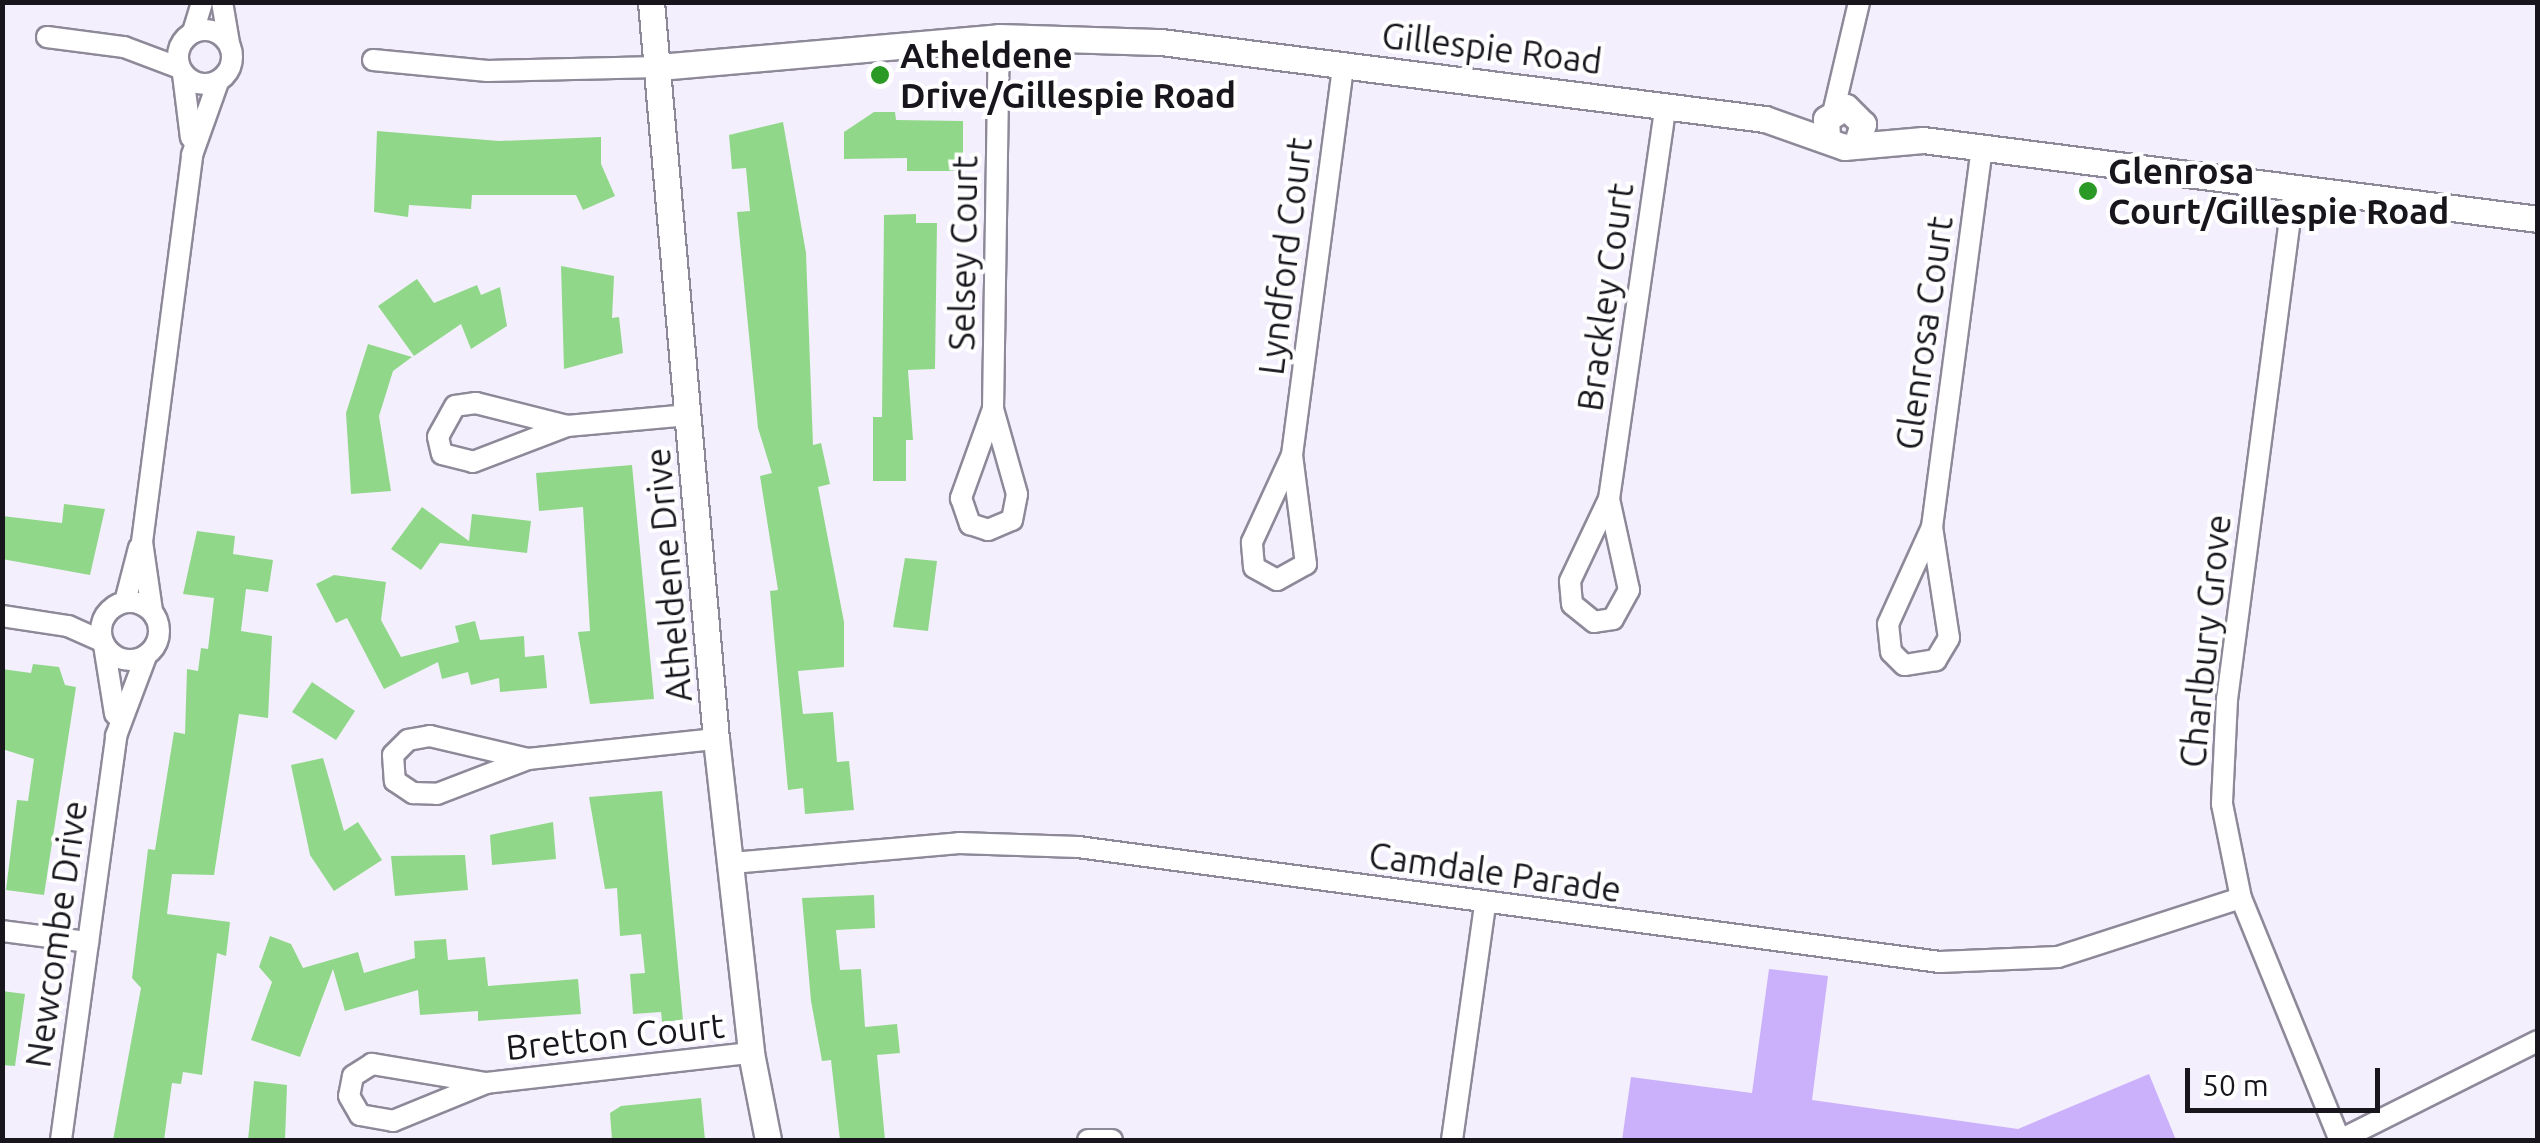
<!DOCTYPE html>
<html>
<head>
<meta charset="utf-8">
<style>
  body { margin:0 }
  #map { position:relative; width:2540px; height:1143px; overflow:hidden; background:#f3effd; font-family:Ubuntu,sans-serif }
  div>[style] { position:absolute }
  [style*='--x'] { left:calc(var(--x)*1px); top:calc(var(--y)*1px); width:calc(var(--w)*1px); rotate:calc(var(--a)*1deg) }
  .green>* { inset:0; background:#cbb1fb }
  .building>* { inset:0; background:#91d78a }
  .roads { filter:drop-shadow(2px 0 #8e8999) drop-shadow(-2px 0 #8e8999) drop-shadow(0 2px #8e8999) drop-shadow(0 -2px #8e8999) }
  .minor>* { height:20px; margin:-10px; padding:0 10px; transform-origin:10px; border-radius:10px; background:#fff }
  .minor>.ring { margin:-10px; padding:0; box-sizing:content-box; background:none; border:20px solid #fff; border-radius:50% }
  .tertiary>* { height:25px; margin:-12.5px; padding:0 12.5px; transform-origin:12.5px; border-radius:12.5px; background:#fff }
  .dots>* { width:28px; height:28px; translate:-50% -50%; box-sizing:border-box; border:5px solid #fff; border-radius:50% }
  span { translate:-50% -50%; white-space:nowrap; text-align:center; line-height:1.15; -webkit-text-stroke:8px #fff; paint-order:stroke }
  .street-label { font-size:35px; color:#18161c }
  .poi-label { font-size:35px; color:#18161c; font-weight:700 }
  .left { translate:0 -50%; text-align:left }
  .frame { position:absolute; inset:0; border:5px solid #18161c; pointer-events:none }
  .scale { position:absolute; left:2185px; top:1068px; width:195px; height:45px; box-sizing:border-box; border:5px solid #18161c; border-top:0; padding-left:12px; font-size:30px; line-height:35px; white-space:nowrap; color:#18161c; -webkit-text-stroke:8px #fff; paint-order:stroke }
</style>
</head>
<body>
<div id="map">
  <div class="green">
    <div style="clip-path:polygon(1769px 969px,1828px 976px,1812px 1100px,2018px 1129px,2149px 1074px,2176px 1140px,1622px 1140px,1631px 1077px,1752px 1093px)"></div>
  </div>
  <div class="building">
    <div style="clip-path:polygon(874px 112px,895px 112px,896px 120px,963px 121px,963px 171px,907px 171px,907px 158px,844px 159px,844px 132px)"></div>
    <div style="clip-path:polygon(783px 122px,806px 253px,813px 445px,821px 443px,830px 484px,818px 487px,844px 622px,844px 667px,798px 671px,803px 714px,833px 712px,837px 762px,849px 761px,854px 810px,805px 814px,803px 788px,788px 790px,770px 591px,778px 590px,760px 476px,772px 473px,758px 428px,737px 212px,750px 211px,746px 168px,732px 169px,729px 135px)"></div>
    <div style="clip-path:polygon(377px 131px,499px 141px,601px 137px,601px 164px,615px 196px,583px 210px,576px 195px,472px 195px,471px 209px,409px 205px,408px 217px,374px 212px)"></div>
    <div style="clip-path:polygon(916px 214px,916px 223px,937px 223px,935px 369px,908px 370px,913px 440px,906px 440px,906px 481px,873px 481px,873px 417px,882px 417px,884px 215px)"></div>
    <div style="clip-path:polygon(561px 266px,614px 276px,612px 318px,619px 317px,623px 353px,564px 369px)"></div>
    <div style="clip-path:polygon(417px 279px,434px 303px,477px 285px,481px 295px,500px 287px,507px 326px,471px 349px,461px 324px,414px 356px,378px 306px)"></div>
    <div style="clip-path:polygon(368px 344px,412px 357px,393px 371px,379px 416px,391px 491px,351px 494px,346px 413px)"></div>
    <div style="clip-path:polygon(632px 465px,654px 699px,590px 704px,578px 632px,590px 631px,583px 507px,539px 511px,536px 473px)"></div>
    <div style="clip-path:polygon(64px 504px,105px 509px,90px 575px,2px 559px,2px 516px,62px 523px)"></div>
    <div style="clip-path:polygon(422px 507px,469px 541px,472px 514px,531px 521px,527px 553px,440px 543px,421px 570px,391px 549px)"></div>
    <div style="clip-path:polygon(197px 531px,235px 536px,233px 554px,273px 560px,268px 592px,246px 589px,241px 631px,272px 636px,268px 718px,239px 714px,214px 875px,172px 874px,167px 914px,230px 922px,226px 956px,217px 953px,202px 1075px,183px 1072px,181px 1084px,172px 1083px,164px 1140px,113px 1140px,141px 988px,132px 978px,148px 849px,155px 850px,174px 732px,185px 734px,187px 669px,198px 671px,201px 648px,208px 649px,214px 598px,183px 594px)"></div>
    <div style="clip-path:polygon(905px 558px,937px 561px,928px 631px,893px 627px)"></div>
    <div style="clip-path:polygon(334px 575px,386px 582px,381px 620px,401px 657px,459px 642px,455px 626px,475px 621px,480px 640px,524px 636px,525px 657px,544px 655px,547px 688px,500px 692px,499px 678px,471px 685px,468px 672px,442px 679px,438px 662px,384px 689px,347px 618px,336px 623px,316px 584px)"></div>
    <div style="clip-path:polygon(33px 664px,59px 667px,65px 685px,76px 687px,44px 895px,6px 890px,17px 800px,28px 801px,34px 759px,2px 749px,2px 669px,31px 673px)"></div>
    <div style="clip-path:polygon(312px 682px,355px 711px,336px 740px,292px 712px)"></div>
    <div style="clip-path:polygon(323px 758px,344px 831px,358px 822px,382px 860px,334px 891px,310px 855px,291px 765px)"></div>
    <div style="clip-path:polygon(662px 791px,683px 1020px,662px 1022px,661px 1012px,633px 1014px,630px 974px,645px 973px,641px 934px,620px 936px,617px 888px,605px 889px,589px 797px)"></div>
    <div style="clip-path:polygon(553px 822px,556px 859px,492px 865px,490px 835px)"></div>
    <div style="clip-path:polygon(465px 855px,468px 890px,395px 896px,391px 856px)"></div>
    <div style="clip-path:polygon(874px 895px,875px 928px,836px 930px,840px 970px,861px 969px,865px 1027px,897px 1024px,900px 1053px,877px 1055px,885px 1140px,840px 1140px,831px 1060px,822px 1061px,811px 1001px,802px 898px)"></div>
    <div style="clip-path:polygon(270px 936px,291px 944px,303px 968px,358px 952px,364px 973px,415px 958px,414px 941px,446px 939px,448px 960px,485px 957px,488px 986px,578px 979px,581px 1014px,478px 1021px,478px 1011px,420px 1015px,418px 990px,345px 1011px,333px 969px,300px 1057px,251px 1040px,272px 982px,259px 967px)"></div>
    <div style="clip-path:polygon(2px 991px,25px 994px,15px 1066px,2px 1065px)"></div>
    <div style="clip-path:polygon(254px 1081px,287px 1085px,285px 1140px,248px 1140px)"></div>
    <div style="clip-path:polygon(701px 1098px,705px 1140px,612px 1140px,610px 1113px,621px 1106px)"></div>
  </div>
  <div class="roads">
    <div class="minor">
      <div style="--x:222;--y:2;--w:42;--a:80.3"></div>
      <div class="ring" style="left:178px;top:30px;width:34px;height:34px"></div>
      <div style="--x:193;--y:32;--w:31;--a:-73"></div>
      <div style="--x:47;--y:37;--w:78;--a:7.4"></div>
      <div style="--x:124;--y:47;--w:60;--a:20.6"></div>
      <div style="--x:373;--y:60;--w:115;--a:5.5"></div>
      <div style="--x:487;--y:71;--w:172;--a:-1.3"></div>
      <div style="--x:183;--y:74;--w:64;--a:82.9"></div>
      <div style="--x:1834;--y:109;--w:110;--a:-76.8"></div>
      <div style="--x:2294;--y:188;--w:516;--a:97.46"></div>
      <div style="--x:2227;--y:700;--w:104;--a:92.8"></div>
      <div style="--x:2222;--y:804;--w:96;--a:78.6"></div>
      <div style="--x:2241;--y:898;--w:261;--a:67.8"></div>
      <div style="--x:993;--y:409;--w:95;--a:109.8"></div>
      <div style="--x:961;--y:498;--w:28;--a:71"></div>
      <div style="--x:970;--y:524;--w:19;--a:18"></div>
      <div style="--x:988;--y:530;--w:26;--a:-23"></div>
      <div style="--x:1012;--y:520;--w:26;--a:-79"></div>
      <div style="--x:1017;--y:494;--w:88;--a:-105.8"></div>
      <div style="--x:993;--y:409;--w:372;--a:-89.1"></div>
      <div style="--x:567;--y:426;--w:94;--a:-165.8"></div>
      <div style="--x:476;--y:403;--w:21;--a:172"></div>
      <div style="--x:455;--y:406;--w:35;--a:119"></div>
      <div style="--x:438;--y:437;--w:17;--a:77"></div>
      <div style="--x:442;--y:454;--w:32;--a:14"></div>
      <div style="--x:473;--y:462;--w:101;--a:-21"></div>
      <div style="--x:567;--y:426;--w:122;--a:-5.2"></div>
      <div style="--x:1292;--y:455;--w:110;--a:82.7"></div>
      <div style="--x:1306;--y:564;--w:33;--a:151"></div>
      <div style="--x:1277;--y:580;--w:26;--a:-151"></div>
      <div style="--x:1254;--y:567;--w:25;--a:-95"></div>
      <div style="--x:1252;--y:542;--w:96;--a:-65.3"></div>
      <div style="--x:1292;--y:455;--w:393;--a:-82.5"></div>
      <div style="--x:1609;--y:499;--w:93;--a:77.6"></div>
      <div style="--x:1629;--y:590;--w:33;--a:119"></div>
      <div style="--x:1613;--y:619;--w:19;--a:171"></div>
      <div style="--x:1594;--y:622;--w:28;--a:-141"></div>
      <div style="--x:1572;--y:604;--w:23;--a:-95"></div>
      <div style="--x:1570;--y:581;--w:91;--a:-64.6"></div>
      <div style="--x:1609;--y:499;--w:398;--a:-81.8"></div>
      <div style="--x:1932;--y:527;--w:112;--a:81.3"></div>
      <div style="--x:1949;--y:638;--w:26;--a:121"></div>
      <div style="--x:1936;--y:660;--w:32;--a:171"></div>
      <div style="--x:1904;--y:665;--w:18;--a:-135"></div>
      <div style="--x:1891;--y:652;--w:28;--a:-96"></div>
      <div style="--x:1888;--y:624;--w:107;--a:-65.6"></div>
      <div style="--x:1932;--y:527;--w:381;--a:-82.5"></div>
      <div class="ring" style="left:101px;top:602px;width:38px;height:38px"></div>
      <div style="--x:125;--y:602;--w:56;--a:-75.5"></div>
      <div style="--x:152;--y:611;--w:70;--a:-98.2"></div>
      <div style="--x:142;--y:542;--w:390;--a:-82.6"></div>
      <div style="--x:192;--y:155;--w:77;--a:-70.4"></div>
      <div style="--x:2;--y:616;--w:67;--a:8.6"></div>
      <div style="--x:68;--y:626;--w:37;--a:24"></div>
      <div style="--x:104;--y:645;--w:70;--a:80.9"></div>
      <div style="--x:528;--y:759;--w:101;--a:-166.8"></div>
      <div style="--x:430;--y:736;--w:22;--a:170"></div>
      <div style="--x:408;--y:740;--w:21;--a:135"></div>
      <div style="--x:393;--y:755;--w:26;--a:86"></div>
      <div style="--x:395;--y:781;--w:22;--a:34"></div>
      <div style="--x:413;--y:793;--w:24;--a:2"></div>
      <div style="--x:437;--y:794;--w:97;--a:-21"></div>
      <div style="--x:528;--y:759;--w:189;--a:-6.1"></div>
      <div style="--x:732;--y:863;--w:228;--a:-5"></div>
      <div style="--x:959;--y:843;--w:119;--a:1.9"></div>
      <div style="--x:1078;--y:847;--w:870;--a:7.6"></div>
      <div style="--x:1940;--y:962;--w:118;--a:-2.4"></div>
      <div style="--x:2058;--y:957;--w:192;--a:-17.9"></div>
      <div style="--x:2;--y:931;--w:87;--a:7.3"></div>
      <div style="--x:486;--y:1083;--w:116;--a:-170.5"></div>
      <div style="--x:372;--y:1064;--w:22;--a:148"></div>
      <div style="--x:353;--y:1076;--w:20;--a:101"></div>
      <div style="--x:349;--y:1096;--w:22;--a:60"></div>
      <div style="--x:360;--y:1115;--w:34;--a:10"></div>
      <div style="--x:393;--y:1121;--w:100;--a:-22.2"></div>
      <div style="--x:486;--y:1083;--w:267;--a:-6.5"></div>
      <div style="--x:61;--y:1140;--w:408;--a:-82.2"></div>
      <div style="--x:116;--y:736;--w:85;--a:-69.4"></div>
      <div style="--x:1088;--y:1140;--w:24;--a:0"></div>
      <div style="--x:1452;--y:1140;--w:238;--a:-82"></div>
      <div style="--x:2340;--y:1140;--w:221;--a:-26.6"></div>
    </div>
    <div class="tertiary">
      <div style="--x:651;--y:2;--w:740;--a:84.96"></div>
      <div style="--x:716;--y:739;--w:316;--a:83.6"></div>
      <div style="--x:751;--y:1053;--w:89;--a:78.9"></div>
      <div style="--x:659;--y:67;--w:341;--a:-5"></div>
      <div style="--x:999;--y:37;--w:162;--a:1.8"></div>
      <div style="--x:1161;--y:42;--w:609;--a:7.27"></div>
      <div style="--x:1765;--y:119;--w:84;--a:19.5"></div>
      <div style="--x:1844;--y:147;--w:79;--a:-5.1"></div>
      <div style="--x:1923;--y:140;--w:620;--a:7.32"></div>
      <div style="--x:1827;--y:137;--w:18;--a:-93"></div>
      <div style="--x:1826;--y:119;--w:23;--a:-31"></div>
      <div style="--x:1846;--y:107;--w:24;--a:45"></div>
      <div style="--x:1863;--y:124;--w:19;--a:108"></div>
    </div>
  </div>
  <div class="dots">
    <div style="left:880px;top:75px;background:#2b9925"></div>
    <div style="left:2088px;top:191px;background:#2b9925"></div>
  </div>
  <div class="street-label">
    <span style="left:1492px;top:48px;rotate:7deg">Gillespie Road</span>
    <span style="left:963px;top:253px;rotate:-89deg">Selsey Court</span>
    <span style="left:1285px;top:256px;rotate:-83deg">Lyndford Court</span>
    <span style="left:1605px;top:297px;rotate:-82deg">Brackley Court</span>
    <span style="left:1924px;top:333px;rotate:-82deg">Glenrosa Court</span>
    <span style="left:668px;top:575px;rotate:-95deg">Atheldene Drive</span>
    <span style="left:2205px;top:641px;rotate:-84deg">Charlbury Grove</span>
    <span style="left:1495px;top:872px;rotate:8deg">Camdale Parade</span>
    <span style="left:56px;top:934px;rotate:-82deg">Newcombe Drive</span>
    <span style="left:615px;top:1036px;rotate:-6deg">Bretton Court</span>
  </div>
  <div class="poi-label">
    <span class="left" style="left:900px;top:75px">Atheldene<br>Drive/Gillespie Road</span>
    <span class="left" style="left:2108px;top:191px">Glenrosa<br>Court/Gillespie Road</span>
  </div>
  <div class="frame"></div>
  <div class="scale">50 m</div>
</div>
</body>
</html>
